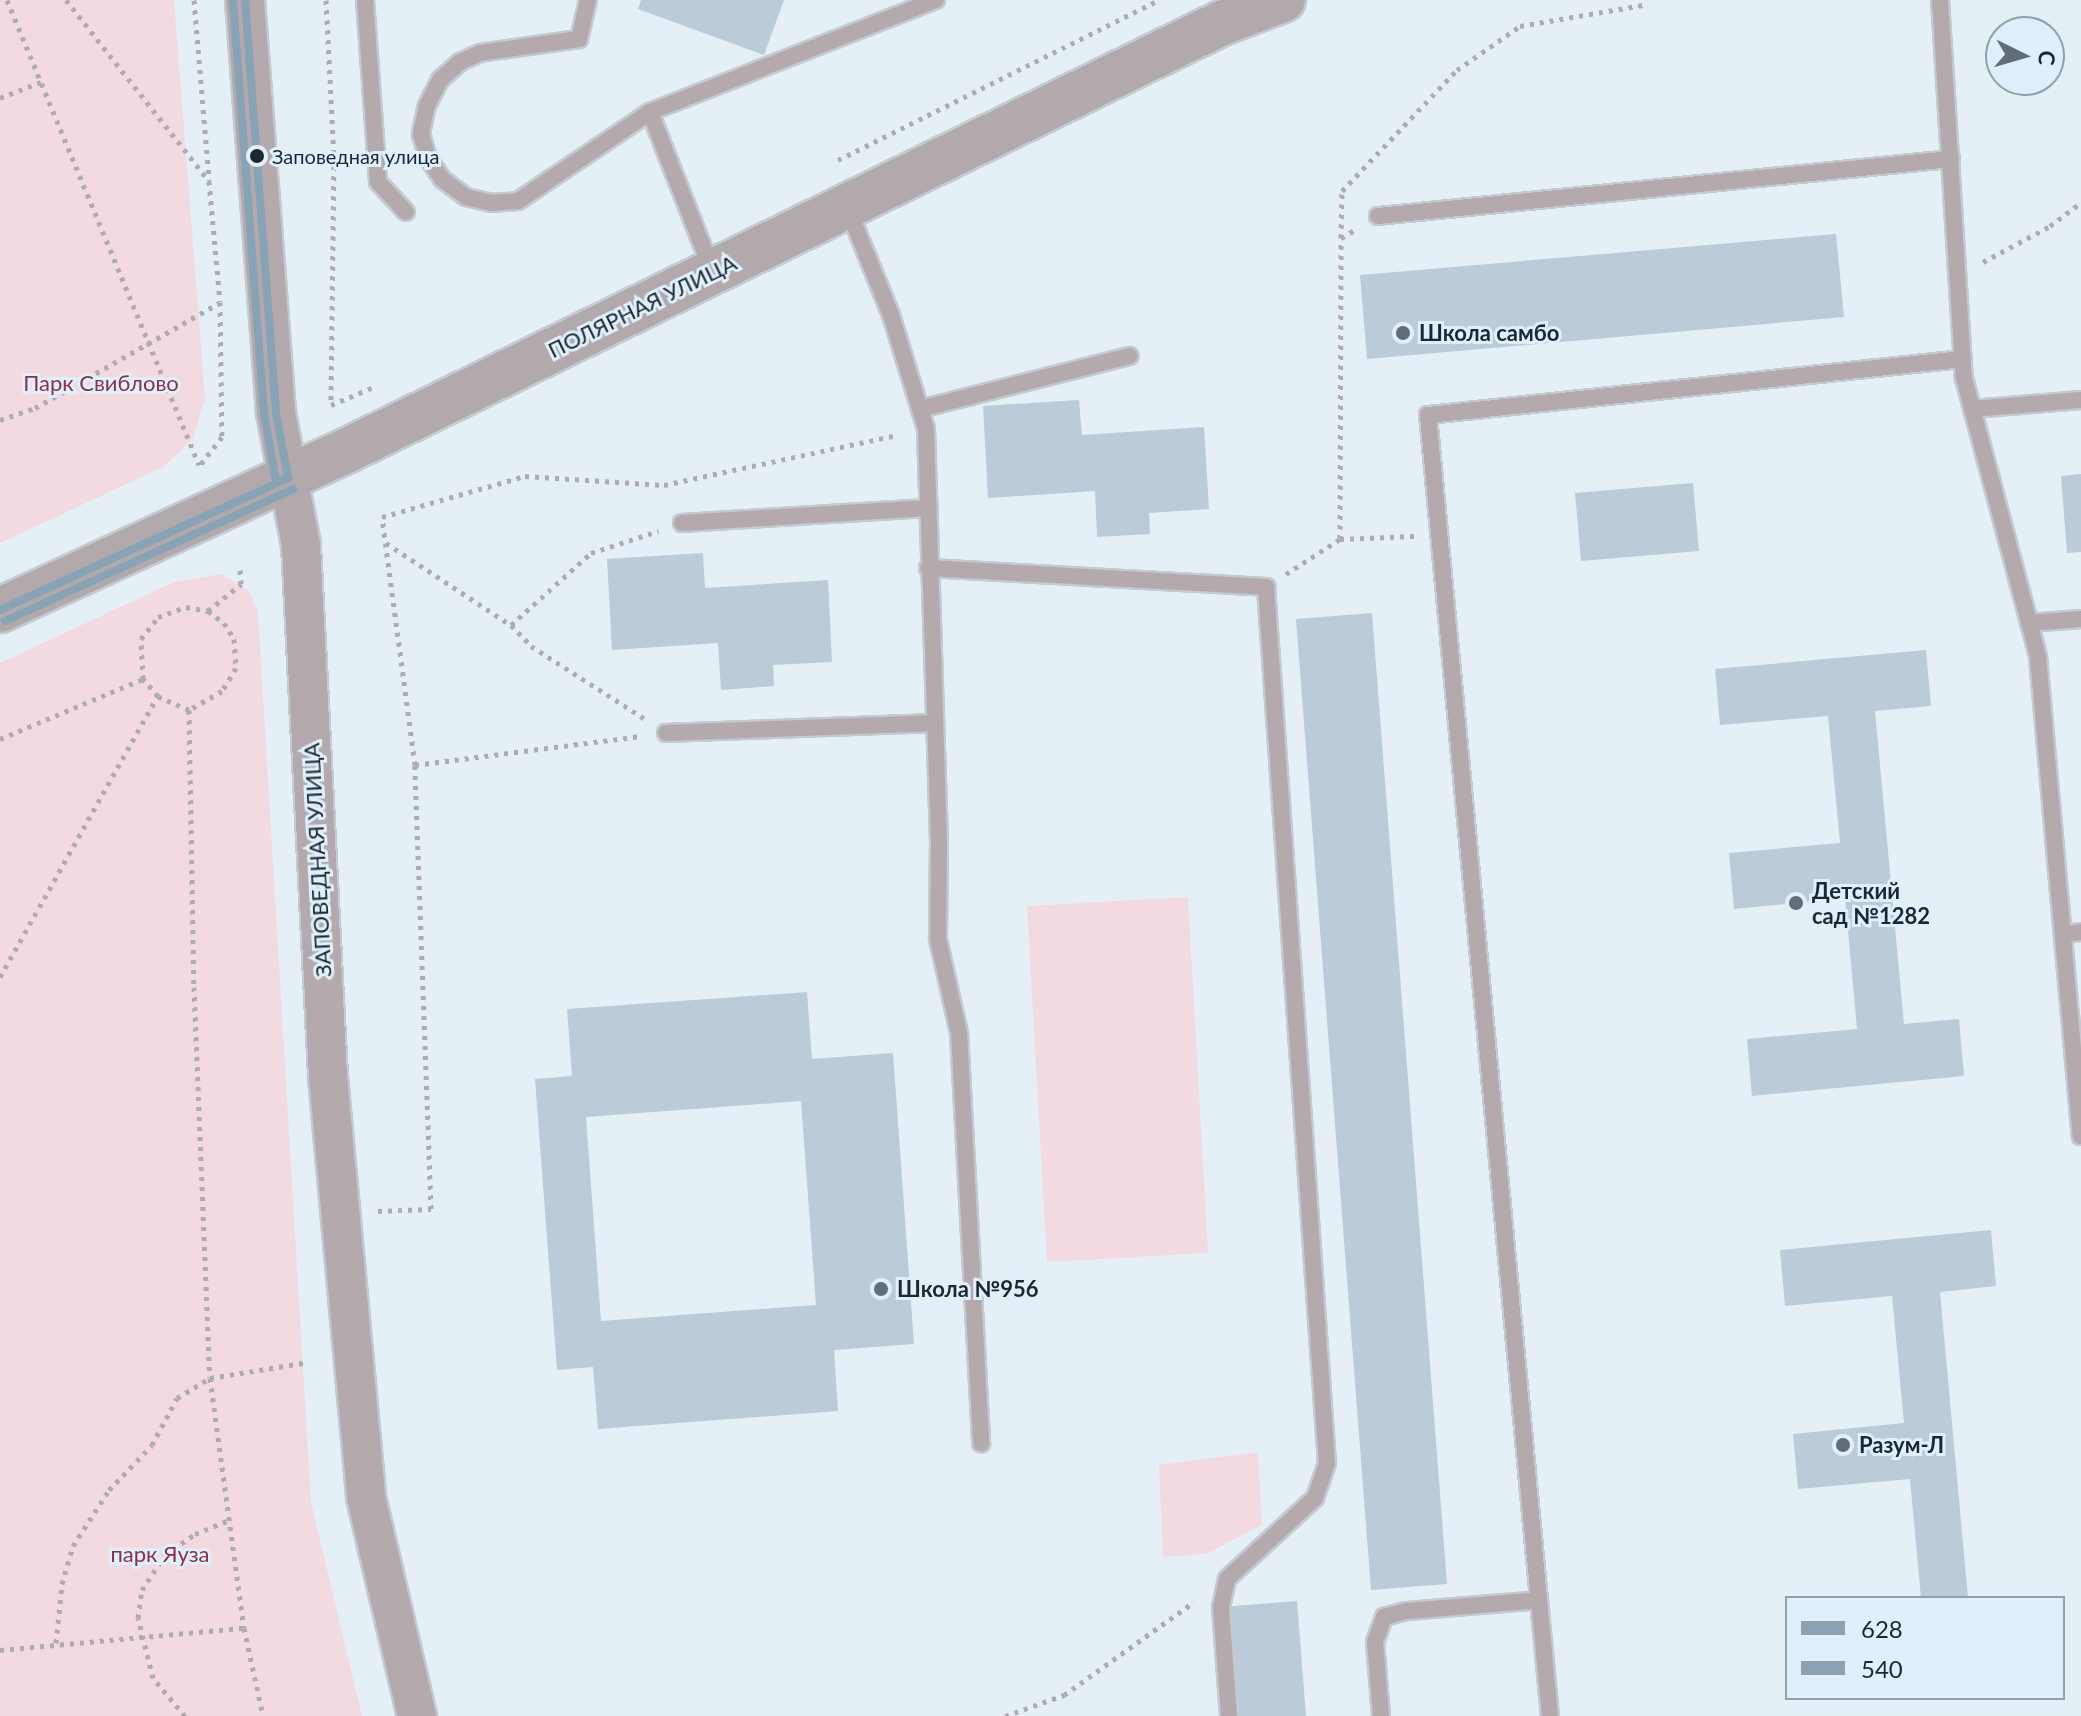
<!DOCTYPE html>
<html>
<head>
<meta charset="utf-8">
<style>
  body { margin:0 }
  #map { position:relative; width:2081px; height:1716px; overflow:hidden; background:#e5eff6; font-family:Lato,sans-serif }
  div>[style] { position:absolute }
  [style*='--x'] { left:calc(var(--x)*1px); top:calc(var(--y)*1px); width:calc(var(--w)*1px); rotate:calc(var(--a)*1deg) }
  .green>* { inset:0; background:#f3dae1 }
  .building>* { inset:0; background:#bbccd8 }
  .path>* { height:5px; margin-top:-2.5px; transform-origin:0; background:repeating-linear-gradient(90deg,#afacaf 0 4px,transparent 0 10px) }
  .roads { filter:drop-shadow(2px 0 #c3cad1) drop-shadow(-2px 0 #c3cad1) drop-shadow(0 2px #c3cad1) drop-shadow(0 -2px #c3cad1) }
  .service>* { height:16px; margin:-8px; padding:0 8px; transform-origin:8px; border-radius:8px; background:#b4aaad }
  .tertiary>* { height:38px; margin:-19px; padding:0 19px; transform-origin:19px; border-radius:19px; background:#b4aaad }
  .secondary>* { height:44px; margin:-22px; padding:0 22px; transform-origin:22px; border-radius:22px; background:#b2a9ad }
  .bus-1>* { height:8px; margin:-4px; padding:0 4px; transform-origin:4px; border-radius:4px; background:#88a3b6 }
  .bus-2>* { height:8px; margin:-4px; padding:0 4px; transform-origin:4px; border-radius:4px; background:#88a3b6 }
  .dots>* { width:22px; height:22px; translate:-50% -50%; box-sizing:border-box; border:4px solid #dff0fc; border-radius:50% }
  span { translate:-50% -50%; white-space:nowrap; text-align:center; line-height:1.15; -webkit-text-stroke:6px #dff0fc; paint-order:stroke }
  .bus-label { font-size:20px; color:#1d272f }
  .left { translate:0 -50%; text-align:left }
  .street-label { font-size:22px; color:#1d272f }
  .poi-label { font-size:22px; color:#1d272f; font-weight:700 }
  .park-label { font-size:22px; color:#8c3146 }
  .legend { position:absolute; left:1785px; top:1596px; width:280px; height:104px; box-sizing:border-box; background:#dff0fc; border:2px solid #91a0aa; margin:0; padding:10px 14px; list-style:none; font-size:24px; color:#1d272f }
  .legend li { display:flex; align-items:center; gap:16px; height:40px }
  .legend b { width:40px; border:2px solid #91a0aa }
  .north { position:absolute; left:1985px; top:16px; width:80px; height:80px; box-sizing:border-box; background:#dff0fc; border:2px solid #91a0aa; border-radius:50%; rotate:95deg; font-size:22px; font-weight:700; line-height:32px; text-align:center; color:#1d272f }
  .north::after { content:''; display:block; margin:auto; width:28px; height:36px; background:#636d75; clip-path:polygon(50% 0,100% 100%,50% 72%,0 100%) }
</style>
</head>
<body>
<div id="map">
  <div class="green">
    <div style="clip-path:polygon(0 0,174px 0,205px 398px,193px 439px,163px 467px,0 543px)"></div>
    <div style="clip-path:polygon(221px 574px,248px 590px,258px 611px,311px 1502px,362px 1716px,0 1716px,0 663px,174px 582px)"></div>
    <div style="clip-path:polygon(1188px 897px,1208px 1253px,1047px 1262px,1027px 906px)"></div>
    <div style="clip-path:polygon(1258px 1452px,1262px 1525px,1206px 1554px,1163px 1557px,1159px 1465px)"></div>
  </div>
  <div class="building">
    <div style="clip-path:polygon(641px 0,784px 0,764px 55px,638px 9px)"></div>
    <div style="clip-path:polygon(1836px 234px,1844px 317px,1367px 359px,1360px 275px)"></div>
    <div style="clip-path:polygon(1079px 400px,1082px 435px,1204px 427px,1209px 509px,1149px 513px,1150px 534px,1097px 537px,1095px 491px,988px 498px,983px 406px)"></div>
    <div style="clip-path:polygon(2081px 474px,2081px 552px,2067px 553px,2061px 476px)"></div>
    <div style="clip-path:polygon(1693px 483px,1699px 551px,1581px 561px,1575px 493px)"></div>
    <div style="clip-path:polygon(703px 553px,705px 588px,828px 580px,832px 662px,773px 665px,774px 686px,721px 690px,718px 643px,612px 650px,607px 559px)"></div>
    <div style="clip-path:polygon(1372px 613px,1447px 1584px,1371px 1590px,1296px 619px)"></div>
    <div style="clip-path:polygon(1926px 650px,1931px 706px,1875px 711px,1904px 1024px,1959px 1019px,1964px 1076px,1752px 1096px,1747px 1039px,1857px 1029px,1845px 898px,1734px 909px,1729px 853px,1840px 843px,1828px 716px,1720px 725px,1715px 669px)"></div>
    <div style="clip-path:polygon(evenodd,807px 992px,812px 1059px,893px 1053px,914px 1344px,834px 1350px,838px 1411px,598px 1429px,593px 1367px,557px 1370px,535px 1079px,572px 1076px,567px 1009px,807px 992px,801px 1101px,816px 1305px,601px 1321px,586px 1117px,801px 1101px)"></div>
    <div style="clip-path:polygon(1991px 1230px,1996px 1286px,1940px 1292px,1968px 1598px,1921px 1598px,1910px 1479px,1798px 1489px,1793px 1434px,1904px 1423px,1892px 1296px,1785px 1306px,1780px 1250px)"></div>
    <div style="clip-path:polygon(1297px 1601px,1306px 1716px,1229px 1716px,1221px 1607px)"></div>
  </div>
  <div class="path">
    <div style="--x:7;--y:0;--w:503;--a:67.56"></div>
    <div style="--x:66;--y:0;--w:231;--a:51.7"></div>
    <div style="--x:209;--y:181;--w:121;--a:84.8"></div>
    <div style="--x:220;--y:302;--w:135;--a:89.2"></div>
    <div style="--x:222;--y:437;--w:37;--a:128"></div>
    <div style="--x:194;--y:0;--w:181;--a:85.2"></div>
    <div style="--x:326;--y:0;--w:156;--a:87.1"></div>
    <div style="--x:334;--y:156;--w:249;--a:90.7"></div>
    <div style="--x:331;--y:405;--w:49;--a:-22.9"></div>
    <div style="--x:0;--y:98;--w:44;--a:-21.3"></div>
    <div style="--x:838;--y:160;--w:359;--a:-26.5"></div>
    <div style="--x:1341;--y:238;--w:47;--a:-88.8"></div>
    <div style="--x:1342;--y:191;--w:167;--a:-46.5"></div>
    <div style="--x:1457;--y:70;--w:77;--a:-34.9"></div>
    <div style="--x:1520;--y:26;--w:125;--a:-9.7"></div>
    <div style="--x:1983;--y:262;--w:76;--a:-28.2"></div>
    <div style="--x:2050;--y:226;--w:39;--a:-37"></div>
    <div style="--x:0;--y:420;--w:37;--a:-19"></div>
    <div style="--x:35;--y:408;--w:212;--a:-29.7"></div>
    <div style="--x:1340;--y:539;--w:301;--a:-89.8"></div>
    <div style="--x:1341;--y:238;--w:17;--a:-31"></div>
    <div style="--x:386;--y:543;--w:149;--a:33.3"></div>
    <div style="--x:511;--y:625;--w:29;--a:46"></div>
    <div style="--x:531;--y:646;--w:135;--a:32.6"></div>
    <div style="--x:1286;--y:574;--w:64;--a:-32.9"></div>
    <div style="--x:1340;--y:539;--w:74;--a:-2.3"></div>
    <div style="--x:186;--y:607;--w:22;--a:10"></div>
    <div style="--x:208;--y:611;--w:20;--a:37"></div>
    <div style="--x:224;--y:623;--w:19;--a:58"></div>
    <div style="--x:234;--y:639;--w:29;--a:86"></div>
    <div style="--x:236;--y:668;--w:27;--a:121"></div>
    <div style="--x:222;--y:691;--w:38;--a:150"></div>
    <div style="--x:189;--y:710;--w:34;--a:-156"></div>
    <div style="--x:158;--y:696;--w:23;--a:-131"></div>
    <div style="--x:143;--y:679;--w:40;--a:-92.9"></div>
    <div style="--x:141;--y:639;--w:28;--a:-52"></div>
    <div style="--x:158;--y:617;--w:30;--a:-20"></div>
    <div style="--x:208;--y:611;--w:43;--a:-39.3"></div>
    <div style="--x:241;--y:584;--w:16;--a:-94"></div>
    <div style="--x:511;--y:625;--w:108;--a:-42"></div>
    <div style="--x:591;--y:553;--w:71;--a:-18.2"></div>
    <div style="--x:189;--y:710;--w:277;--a:89"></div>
    <div style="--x:194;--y:987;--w:391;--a:87.7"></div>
    <div style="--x:210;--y:1378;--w:252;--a:82.3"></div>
    <div style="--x:244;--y:1628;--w:90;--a:77.8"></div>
    <div style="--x:0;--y:739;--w:155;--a:-22.8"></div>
    <div style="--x:415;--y:765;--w:228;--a:-7.3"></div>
    <div style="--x:0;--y:977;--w:322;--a:-60.7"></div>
    <div style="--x:378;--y:1211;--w:53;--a:-2.2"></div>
    <div style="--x:431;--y:1209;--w:444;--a:-92.1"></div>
    <div style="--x:415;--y:765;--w:250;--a:-97.6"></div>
    <div style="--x:382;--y:517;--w:149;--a:-16"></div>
    <div style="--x:525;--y:476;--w:139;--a:3.7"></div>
    <div style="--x:664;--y:485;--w:239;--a:-12.1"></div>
    <div style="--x:56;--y:1643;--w:59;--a:-84.2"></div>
    <div style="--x:62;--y:1584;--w:40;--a:-74"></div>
    <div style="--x:73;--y:1546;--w:67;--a:-57.3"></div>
    <div style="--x:109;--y:1490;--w:62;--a:-46.3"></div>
    <div style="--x:152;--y:1445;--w:53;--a:-62"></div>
    <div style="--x:177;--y:1398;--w:39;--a:-31"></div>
    <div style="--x:210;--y:1378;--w:100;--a:-9.2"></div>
    <div style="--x:0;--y:1650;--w:245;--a:-5.2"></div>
    <div style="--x:185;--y:1716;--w:50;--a:-130.1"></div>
    <div style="--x:153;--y:1678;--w:62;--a:-104"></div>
    <div style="--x:138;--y:1618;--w:28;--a:-82"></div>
    <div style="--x:142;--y:1590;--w:42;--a:-56.7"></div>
    <div style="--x:165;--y:1555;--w:37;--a:-35"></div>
    <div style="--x:195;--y:1534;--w:37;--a:-22"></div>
    <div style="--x:1005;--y:1716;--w:63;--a:-19.6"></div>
    <div style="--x:1064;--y:1695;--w:160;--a:-35.6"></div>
  </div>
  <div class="roads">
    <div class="service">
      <div style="--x:365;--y:0;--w:182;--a:85.9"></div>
      <div style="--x:378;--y:182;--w:41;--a:47"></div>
      <div style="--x:588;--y:0;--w:40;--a:103"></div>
      <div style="--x:579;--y:39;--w:100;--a:172"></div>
      <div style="--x:480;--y:53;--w:22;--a:156"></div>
      <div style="--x:460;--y:62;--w:27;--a:138"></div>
      <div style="--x:440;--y:80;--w:28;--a:117"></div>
      <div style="--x:427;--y:105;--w:30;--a:102"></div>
      <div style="--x:421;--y:134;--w:25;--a:74"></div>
      <div style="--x:428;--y:158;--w:25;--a:56"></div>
      <div style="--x:442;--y:179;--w:30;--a:37"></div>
      <div style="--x:466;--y:197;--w:26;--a:13"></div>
      <div style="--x:491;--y:203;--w:27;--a:-4"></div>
      <div style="--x:518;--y:201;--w:159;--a:-34"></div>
      <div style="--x:650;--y:112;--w:307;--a:-21.4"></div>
      <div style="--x:1940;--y:0;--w:379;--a:86.4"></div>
      <div style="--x:1964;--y:378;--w:289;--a:75.1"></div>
      <div style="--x:2038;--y:657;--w:481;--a:84.9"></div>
      <div style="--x:650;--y:112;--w:170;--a:68.6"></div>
      <div style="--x:848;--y:209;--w:114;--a:67.9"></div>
      <div style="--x:891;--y:315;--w:119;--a:72.9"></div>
      <div style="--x:926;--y:429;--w:412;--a:88.2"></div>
      <div style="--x:939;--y:841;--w:98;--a:90.6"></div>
      <div style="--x:938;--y:939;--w:96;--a:77.4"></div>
      <div style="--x:959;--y:1033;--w:411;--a:86.9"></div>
      <div style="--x:1378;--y:216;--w:576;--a:-5.68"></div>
      <div style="--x:920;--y:409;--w:216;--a:-14.2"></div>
      <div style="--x:1972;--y:409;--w:109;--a:-4.7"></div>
      <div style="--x:682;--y:523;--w:246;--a:-3.5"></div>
      <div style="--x:928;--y:568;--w:339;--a:3.2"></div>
      <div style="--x:1266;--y:587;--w:878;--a:86.02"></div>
      <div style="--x:1327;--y:1463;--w:37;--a:109"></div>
      <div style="--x:1315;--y:1498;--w:120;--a:137.4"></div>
      <div style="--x:1227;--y:1579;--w:29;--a:102"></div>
      <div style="--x:1221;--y:1607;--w:109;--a:85.8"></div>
      <div style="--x:2029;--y:623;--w:52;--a:-4.4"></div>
      <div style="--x:666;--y:733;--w:269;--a:-2.1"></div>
      <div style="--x:2063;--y:934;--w:18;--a:-6"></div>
      <div style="--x:1539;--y:1600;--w:117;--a:84.6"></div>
      <div style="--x:1381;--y:1716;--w:74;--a:-94.6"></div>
      <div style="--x:1375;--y:1642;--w:27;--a:-70"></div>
      <div style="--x:1384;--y:1617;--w:23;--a:-15"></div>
      <div style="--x:1406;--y:1611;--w:133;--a:-4.7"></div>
      <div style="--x:1539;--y:1600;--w:1190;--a:-95.35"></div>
      <div style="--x:1428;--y:415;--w:538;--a:-5.98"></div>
    </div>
    <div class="tertiary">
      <div style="--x:245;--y:0;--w:414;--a:85.7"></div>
      <div style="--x:276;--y:413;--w:134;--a:79.3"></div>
      <div style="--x:301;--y:545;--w:533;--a:87.09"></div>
      <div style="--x:328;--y:1077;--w:422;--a:84.8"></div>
      <div style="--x:366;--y:1497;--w:225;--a:76.9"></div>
    </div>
    <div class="secondary">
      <div style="--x:0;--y:610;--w:383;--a:-24.7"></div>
      <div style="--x:348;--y:450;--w:973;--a:-26.04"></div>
      <div style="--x:1222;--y:23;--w:65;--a:-20.7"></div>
    </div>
  </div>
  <div class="bus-1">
    <div style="--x:245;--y:0;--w:414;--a:85.7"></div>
    <div style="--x:276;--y:413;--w:66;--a:79.5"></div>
    <div style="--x:0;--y:610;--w:317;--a:-24.6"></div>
  </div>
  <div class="bus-2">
    <div style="--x:233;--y:1;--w:414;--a:85.7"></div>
    <div style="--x:264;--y:414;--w:67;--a:79.7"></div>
    <div style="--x:5;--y:621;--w:317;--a:-24.6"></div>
  </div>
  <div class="dots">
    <div style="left:257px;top:156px;background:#1d272f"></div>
    <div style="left:1403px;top:333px;background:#636d75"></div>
    <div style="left:1796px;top:903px;background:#636d75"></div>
    <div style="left:881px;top:1289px;background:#636d75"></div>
    <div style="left:1843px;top:1445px;background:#636d75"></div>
  </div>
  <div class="bus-label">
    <span class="left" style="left:272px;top:156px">Заповедная улица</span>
  </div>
  <div class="street-label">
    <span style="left:642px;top:306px;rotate:-26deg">ПОЛЯРНАЯ УЛИЦА</span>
    <span style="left:317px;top:860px;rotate:-93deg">ЗАПОВЕДНАЯ УЛИЦА</span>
  </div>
  <div class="poi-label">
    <span class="left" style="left:1419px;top:333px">Школа самбо</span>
    <span class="left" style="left:1812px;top:903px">Детский<br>сад №1282</span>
    <span class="left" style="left:897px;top:1289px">Школа №956</span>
    <span class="left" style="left:1859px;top:1445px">Разум-Л</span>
  </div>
  <div class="park-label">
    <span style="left:101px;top:383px">Парк Свиблово</span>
    <span style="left:160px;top:1554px">парк Яуза</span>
  </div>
  <ul class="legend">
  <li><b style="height:10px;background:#88a3b6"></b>628</li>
  <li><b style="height:10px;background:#88a3b6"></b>540</li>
  </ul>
  <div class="north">С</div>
</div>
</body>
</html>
